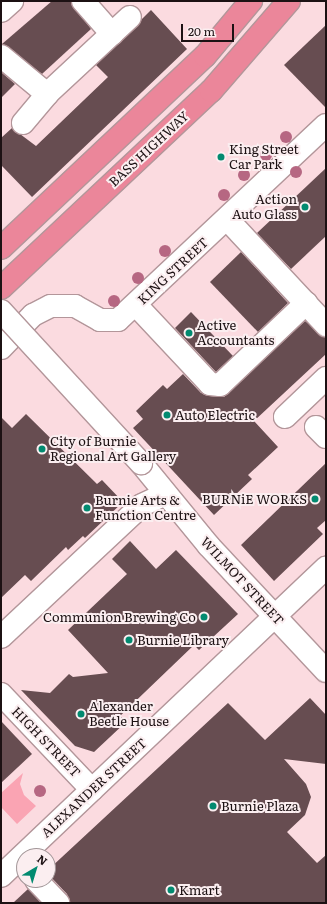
<!DOCTYPE html>
<html>
<head>
<meta charset="utf-8">
<style>
  body { margin:0 }
  #map { position:relative; width:327px; height:904px; overflow:hidden; background:#fbdbe0; font-family:Literata,serif }
  div>[style] { position:absolute }
  [style*='--x'] { left:calc(var(--x)*1px); top:calc(var(--y)*1px); width:calc(var(--w)*1px); rotate:calc(var(--a)*1deg) }
  .green>* { inset:0; background:#faa4b3 }
  .building>* { inset:0; background:#674d51 }
  .roads { filter:drop-shadow(1px 0 #b3969a) drop-shadow(-1px 0 #b3969a) drop-shadow(0 1px #b3969a) drop-shadow(0 -1px #b3969a) }
  .minor>* { height:22px; margin:-11px; padding:0 11px; transform-origin:11px; border-radius:11px; background:#fff }
  .highway>* { height:22px; margin:-11px; padding:0 11px; transform-origin:11px; border-radius:11px; background:#eb869a }
  .bridges { filter:drop-shadow(1px 0 #b3969a) drop-shadow(-1px 0 #b3969a) drop-shadow(0 1px #b3969a) drop-shadow(0 -1px #b3969a) }
  .minor-bridge>* { height:22px; margin:-11px; padding:0 11px; transform-origin:11px; border-radius:11px; background:#fff }
  .trees>* { width:12px; height:12px; margin:-6px; border-radius:50%; background:#b66782 }
  .dots>* { width:11px; height:11px; translate:-50% -50%; box-sizing:border-box; border:2px solid #fbeef0; border-radius:50% }
  span { translate:-50% -50%; white-space:nowrap; text-align:center; line-height:1.15; -webkit-text-stroke:4px #fbeef0; paint-order:stroke }
  .street-label { font-size:13px; color:#1c1113 }
  .poi-label { font-size:13px; color:#1c1113 }
  .left { translate:0 -50%; text-align:left }
  .right { translate:-100% -50%; text-align:right }
  .frame { position:absolute; inset:0; border:2px solid #1c1113; pointer-events:none }
  .north { position:absolute; left:16px; top:848px; width:40px; height:40px; box-sizing:border-box; background:#fbeef0; border:1px solid #a29698; border-radius:50%; rotate:38deg; font-size:11px; font-weight:700; line-height:16px; text-align:center; color:#1c1113 }
  .north::after { content:''; display:block; margin:auto; width:14px; height:18px; background:#028a70; clip-path:polygon(50% 0,100% 100%,50% 72%,0 100%) }
  .scale { position:absolute; left:181px; top:24px; width:53px; height:18px; box-sizing:border-box; border:2px solid #1c1113; border-top:0; padding-left:5px; font-size:12px; line-height:14px; white-space:nowrap; color:#1c1113; -webkit-text-stroke:3px #fbeef0; paint-order:stroke }
</style>
</head>
<body>
<div id="map">
  <div class="green">
    <div style="clip-path:polygon(23px 773px,20px 784px,24px 795px,36px 806px,17px 824px,1px 807px,1px 793px)"></div>
  </div>
  <div class="building">
    <div style="clip-path:polygon(52px 1px,71px 1px,91px 29px,42px 74px,2px 44px)"></div>
    <div style="clip-path:polygon(151px 10px,187px 49px,32px 197px,1px 165px,1px 138px,12px 128px,36px 146px,108px 77px,96px 65px)"></div>
    <div style="clip-path:polygon(326px 25px,326px 108px,284px 65px)"></div>
    <div style="clip-path:polygon(1px 72px,15px 84px,1px 98px)"></div>
    <div style="clip-path:polygon(326px 168px,326px 236px,291px 269px,257px 233px)"></div>
    <div style="clip-path:polygon(241px 252px,288px 303px,258px 332px,210px 282px)"></div>
    <div style="clip-path:polygon(191px 312px,233px 356px,216px 372px,175px 328px)"></div>
    <div style="clip-path:polygon(305px 321px,326px 337px,326px 354px,254px 421px,278px 447px,248px 475px,252px 479px,214px 515px,133px 428px,143px 419px,136px 411px,163px 385px,167px 389px,183px 374px,201px 393px,224px 397px)"></div>
    <div style="clip-path:polygon(26px 414px,97px 484px,102px 480px,123px 502px,85px 538px,83px 536px,68px 550px,66px 547px,31px 581px,25px 575px,1px 598px,1px 417px,12px 428px)"></div>
    <div style="clip-path:polygon(326px 463px,326px 520px,317px 528px,323px 534px,274px 581px,241px 545px)"></div>
    <div style="clip-path:polygon(130px 541px,156px 569px,176px 550px,238px 614px,199px 650px,194px 645px,120px 716px,126px 722px,94px 752px,75px 746px,21px 690px,50px 693px,69px 674px,73px 677px,108px 673px,68px 630px,127px 574px,112px 559px)"></div>
    <div style="clip-path:polygon(310px 698px,326px 715px,326px 764px,284px 759px,306px 784px,311px 797px,305px 815px,287px 832px,317px 863px,326px 855px,326px 903px,70px 903px,67px 894px,48px 874px,48px 870px,228px 703px,265px 740px)"></div>
    <div style="clip-path:polygon(1px 721px,32px 754px,1px 783px)"></div>
    <div style="clip-path:polygon(28px 889px,41px 903px,13px 903px)"></div>
  </div>
  <div class="roads">
    <div class="minor">
      <div style="--x:83;--y:1;--w:44;--a:48.7"></div>
      <div style="--x:1;--y:11;--w:15;--a:-42"></div>
      <div style="--x:1;--y:56;--w:60;--a:39.6"></div>
      <div style="--x:47;--y:94;--w:113;--a:-42.9"></div>
      <div style="--x:23;--y:123;--w:38;--a:-50"></div>
      <div style="--x:228;--y:220;--w:144;--a:47"></div>
      <div style="--x:136;--y:305;--w:108;--a:46.9"></div>
      <div style="--x:210;--y:384;--w:10;--a:6"></div>
      <div style="--x:220;--y:385;--w:119;--a:-43.6"></div>
      <div style="--x:1;--y:348;--w:46;--a:-45.9"></div>
      <div style="--x:33;--y:315;--w:20;--a:-27"></div>
      <div style="--x:51;--y:306;--w:24;--a:0"></div>
      <div style="--x:75;--y:306;--w:29;--a:29"></div>
      <div style="--x:100;--y:320;--w:18;--a:0"></div>
      <div style="--x:118;--y:320;--w:285;--a:-43.2"></div>
      <div style="--x:285;--y:417;--w:57;--a:-43.6"></div>
      <div style="--x:316;--y:427;--w:14;--a:45"></div>
      <div style="--x:141;--y:463;--w:107;--a:50.7"></div>
      <div style="--x:209;--y:546;--w:171;--a:46.9"></div>
      <div style="--x:1;--y:637;--w:193;--a:-43.1"></div>
      <div style="--x:142;--y:505;--w:26;--a:-25"></div>
      <div style="--x:1;--y:694;--w:132;--a:46.5"></div>
      <div style="--x:1;--y:876;--w:448;--a:-43.5"></div>
      <div style="--x:36;--y:880;--w:32;--a:46"></div>
    </div>
    <div class="highway">
      <div style="--x:1;--y:248;--w:280;--a:-43.3"></div>
      <div style="--x:205;--y:56;--w:72;--a:-50.1"></div>
      <div style="--x:1;--y:288;--w:288;--a:-43.2"></div>
      <div style="--x:211;--y:91;--w:119;--a:-49.1"></div>
    </div>
  </div>
  <div class="bridges">
    <div class="minor-bridge">
      <div style="--x:1;--y:311;--w:207;--a:47.4"></div>
    </div>
  </div>
  <div class="trees">
    <div style="left:286px;top:137px"></div>
    <div style="left:266px;top:155px"></div>
    <div style="left:296px;top:172px"></div>
    <div style="left:244px;top:175px"></div>
    <div style="left:224px;top:195px"></div>
    <div style="left:165px;top:251px"></div>
    <div style="left:138px;top:278px"></div>
    <div style="left:114px;top:301px"></div>
    <div style="left:40px;top:791px"></div>
  </div>
  <div class="dots">
    <div style="left:221px;top:157px;background:#028a70"></div>
    <div style="left:305px;top:207px;background:#028a70"></div>
    <div style="left:189px;top:333px;background:#028a70"></div>
    <div style="left:167px;top:415px;background:#028a70"></div>
    <div style="left:42px;top:449px;background:#028a70"></div>
    <div style="left:315px;top:499px;background:#028a70"></div>
    <div style="left:87px;top:508px;background:#028a70"></div>
    <div style="left:204px;top:617px;background:#028a70"></div>
    <div style="left:129px;top:640px;background:#028a70"></div>
    <div style="left:81px;top:714px;background:#028a70"></div>
    <div style="left:213px;top:806px;background:#028a70"></div>
    <div style="left:171px;top:890px;background:#028a70"></div>
  </div>
  <div class="street-label">
    <span style="left:149px;top:149px;rotate:-43deg">BASS HIGHWAY</span>
    <span style="left:173px;top:271px;rotate:-43deg">KING STREET</span>
    <span style="left:242px;top:581px;rotate:47deg">WILMOT STREET</span>
    <span style="left:46px;top:742px;rotate:46deg">HIGH STREET</span>
    <span style="left:94px;top:788px;rotate:-43deg">ALEXANDER STREET</span>
  </div>
  <div class="poi-label">
    <span class="left" style="left:229px;top:157px">King Street<br>Car Park</span>
    <span class="right" style="left:297px;top:207px">Action<br>Auto Glass</span>
    <span class="left" style="left:197px;top:333px">Active<br>Accountants</span>
    <span class="left" style="left:175px;top:415px">Auto Electric</span>
    <span class="left" style="left:50px;top:449px">City of Burnie<br>Regional Art Gallery</span>
    <span class="right" style="left:307px;top:499px">BURNiE WORKS</span>
    <span class="left" style="left:95px;top:508px">Burnie Arts &amp;<br>Function Centre</span>
    <span class="right" style="left:196px;top:617px">Communion Brewing Co</span>
    <span class="left" style="left:137px;top:640px">Burnie Library</span>
    <span class="left" style="left:89px;top:714px">Alexander<br>Beetle House</span>
    <span class="left" style="left:221px;top:806px">Burnie Plaza</span>
    <span class="left" style="left:179px;top:890px">Kmart</span>
  </div>
  <div class="frame"></div>
  <div class="north">N</div>
  <div class="scale">20 m</div>
</div>
</body>
</html>
